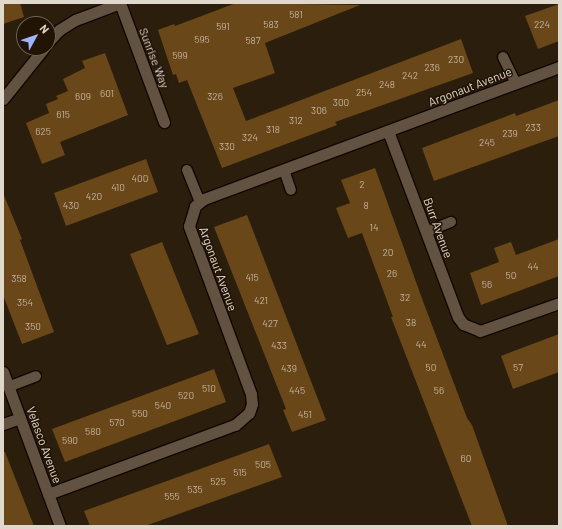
<!DOCTYPE html>
<html>
<head>
<meta charset="utf-8">
<style>
  body { margin:0 }
  #map { position:relative; width:562px; height:529px; overflow:hidden; background:#2b1e0d; font-family:Barlow,sans-serif }
  div>[style] { position:absolute }
  [style*='--x'] { left:calc(var(--x)*1px); top:calc(var(--y)*1px); width:calc(var(--w)*1px); rotate:calc(var(--a)*1deg) }
  .building>* { inset:0; background:#6a4719 }
  .roads { filter:drop-shadow(1px 0 #130700) drop-shadow(-1px 0 #130700) drop-shadow(0 1px #130700) drop-shadow(0 -1px #130700) }
  .service>* { height:10px; margin:-5px; padding:0 5px; transform-origin:5px; border-radius:5px; background:#625241 }
  .minor>* { height:11px; margin:-5.5px; padding:0 5.5px; transform-origin:5.5px; border-radius:5.5px; background:#625241 }
  span { translate:-50% -50%; white-space:nowrap; text-align:center; line-height:1.15; -webkit-text-stroke:3px #211405; paint-order:stroke }
  .number-label { font-size:10px; color:#c2b3a0 }
  .number-label span { -webkit-text-stroke-width:0 }
  .street-label { font-size:12px; color:#e0d7cd }
  .frame { position:absolute; inset:0; border:4px solid #e0d7cd; pointer-events:none }
  .north { position:absolute; left:16px; top:16px; width:40px; height:40px; box-sizing:border-box; background:#211405; border:1px solid #6d6255; border-radius:50%; rotate:50deg; font-size:11px; font-weight:700; line-height:16px; text-align:center; color:#e0d7cd }
  .north::after { content:''; display:block; margin:auto; width:14px; height:18px; background:#a0b3fd; clip-path:polygon(50% 0,100% 100%,50% 72%,0 100%) }
</style>
</head>
<body>
<div id="map">
  <div class="building">
    <div style="clip-path:polygon(3px 3px,20px 3px,24px 17px,3px 24px)"></div>
    <div style="clip-path:polygon(236px 3px,360px 5px,265px 43px,275px 73px,233px 88px,246px 121px,461px 39px,473px 73px,335px 122px,337px 125px,222px 168px,187px 80px,179px 83px,176px 74px,173px 75px,158px 30px,174px 24px,175px 26px)"></div>
    <div style="clip-path:polygon(559px 4px,559px 41px,538px 49px,525px 16px)"></div>
    <div style="clip-path:polygon(105px 53px,128px 115px,60px 142px,65px 155px,42px 164px,26px 123px,49px 113px,46px 104px,58px 99px,56px 96px,68px 91px,63px 79px,85px 68px,82px 61px)"></div>
    <div style="clip-path:polygon(559px 100px,559px 136px,434px 181px,422px 148px,515px 113px,516px 116px)"></div>
    <div style="clip-path:polygon(146px 159px,158px 192px,66px 226px,54px 193px)"></div>
    <div style="clip-path:polygon(375px 168px,424px 304px,467px 418px,472px 425px,508px 526px,472px 526px,391px 317px,393px 317px,362px 233px,348px 238px,336px 208px,350px 203px,341px 180px)"></div>
    <div style="clip-path:polygon(3px 193px,22px 239px,20px 240px,54px 332px,22px 344px,3px 295px)"></div>
    <div style="clip-path:polygon(247px 215px,326px 420px,292px 432px,283px 410px,286px 409px,214px 227px)"></div>
    <div style="clip-path:polygon(559px 239px,559px 276px,481px 305px,470px 273px,499px 262px,494px 248px,511px 242px,516px 255px)"></div>
    <div style="clip-path:polygon(162px 242px,199px 334px,167px 345px,130px 254px)"></div>
    <div style="clip-path:polygon(559px 334px,559px 372px,513px 389px,501px 356px)"></div>
    <div style="clip-path:polygon(214px 369px,226px 402px,65px 462px,52px 429px)"></div>
    <div style="clip-path:polygon(269px 444px,282px 477px,145px 526px,90px 526px,84px 511px)"></div>
    <div style="clip-path:polygon(3px 452px,5px 452px,34px 526px,3px 526px)"></div>
  </div>
  <div class="roads">
    <div class="service">
      <div style="--x:503;--y:57;--w:30;--a:64"></div>
      <div style="--x:187;--y:170;--w:35;--a:68"></div>
      <div style="--x:284;--y:170;--w:21;--a:71"></div>
      <div style="--x:426;--y:232;--w:27;--a:-22"></div>
      <div style="--x:8;--y:387;--w:30;--a:-21"></div>
    </div>
    <div class="minor">
      <div style="--x:120;--y:3;--w:127;--a:69.7"></div>
      <div style="--x:48;--y:42;--w:16;--a:-47"></div>
      <div style="--x:59;--y:30;--w:19;--a:-32"></div>
      <div style="--x:75;--y:20;--w:48;--a:-20.7"></div>
      <div style="--x:3;--y:99;--w:65;--a:-51.2"></div>
      <div style="--x:388;--y:131;--w:199;--a:69.4"></div>
      <div style="--x:458;--y:317;--w:9;--a:54"></div>
      <div style="--x:463;--y:324;--w:18;--a:22"></div>
      <div style="--x:480;--y:331;--w:84;--a:-19.5"></div>
      <div style="--x:3;--y:372;--w:164;--a:69.7"></div>
      <div style="--x:3;--y:424;--w:18;--a:-19"></div>
      <div style="--x:48;--y:494;--w:199;--a:-20.3"></div>
      <div style="--x:235;--y:425;--w:18;--a:-41"></div>
      <div style="--x:249;--y:413;--w:9;--a:-72"></div>
      <div style="--x:252;--y:404;--w:10;--a:-96"></div>
      <div style="--x:251;--y:394;--w:179;--a:-110.3"></div>
      <div style="--x:189;--y:226;--w:21;--a:-73"></div>
      <div style="--x:195;--y:206;--w:11;--a:-38"></div>
      <div style="--x:204;--y:199;--w:379;--a:-20.4"></div>
    </div>
  </div>
  <div class="number-label">
    <span style="left:296px;top:15px">581</span>
    <span style="left:271px;top:25px">583</span>
    <span style="left:542px;top:25px">224</span>
    <span style="left:223px;top:27px">591</span>
    <span style="left:202px;top:40px">595</span>
    <span style="left:253px;top:41px">587</span>
    <span style="left:180px;top:56px">599</span>
    <span style="left:456px;top:60px">230</span>
    <span style="left:432px;top:68px">236</span>
    <span style="left:410px;top:76px">242</span>
    <span style="left:387px;top:85px">248</span>
    <span style="left:364px;top:93px">254</span>
    <span style="left:107px;top:94px">601</span>
    <span style="left:83px;top:97px">609</span>
    <span style="left:215px;top:97px">326</span>
    <span style="left:341px;top:103px">300</span>
    <span style="left:319px;top:111px">306</span>
    <span style="left:63px;top:115px">615</span>
    <span style="left:296px;top:121px">312</span>
    <span style="left:533px;top:128px">233</span>
    <span style="left:273px;top:130px">318</span>
    <span style="left:43px;top:132px">625</span>
    <span style="left:510px;top:134px">239</span>
    <span style="left:250px;top:138px">324</span>
    <span style="left:487px;top:143px">245</span>
    <span style="left:227px;top:147px">330</span>
    <span style="left:140px;top:179px">400</span>
    <span style="left:362px;top:185px">2</span>
    <span style="left:118px;top:188px">410</span>
    <span style="left:94px;top:197px">420</span>
    <span style="left:71px;top:206px">430</span>
    <span style="left:366px;top:206px">8</span>
    <span style="left:374px;top:228px">14</span>
    <span style="left:388px;top:253px">20</span>
    <span style="left:533px;top:267px">44</span>
    <span style="left:392px;top:274px">26</span>
    <span style="left:511px;top:276px">50</span>
    <span style="left:252px;top:278px">415</span>
    <span style="left:19px;top:279px">358</span>
    <span style="left:487px;top:285px">56</span>
    <span style="left:405px;top:298px">32</span>
    <span style="left:261px;top:301px">421</span>
    <span style="left:25px;top:303px">354</span>
    <span style="left:411px;top:323px">38</span>
    <span style="left:270px;top:324px">427</span>
    <span style="left:33px;top:327px">350</span>
    <span style="left:421px;top:345px">44</span>
    <span style="left:279px;top:346px">433</span>
    <span style="left:431px;top:368px">50</span>
    <span style="left:518px;top:368px">57</span>
    <span style="left:289px;top:369px">439</span>
    <span style="left:209px;top:389px">510</span>
    <span style="left:297px;top:391px">445</span>
    <span style="left:439px;top:391px">56</span>
    <span style="left:186px;top:396px">520</span>
    <span style="left:163px;top:406px">540</span>
    <span style="left:140px;top:414px">550</span>
    <span style="left:305px;top:415px">451</span>
    <span style="left:117px;top:423px">570</span>
    <span style="left:93px;top:432px">580</span>
    <span style="left:70px;top:441px">590</span>
    <span style="left:466px;top:459px">60</span>
    <span style="left:263px;top:465px">505</span>
    <span style="left:240px;top:473px">515</span>
    <span style="left:218px;top:482px">525</span>
    <span style="left:195px;top:490px">535</span>
    <span style="left:172px;top:497px">555</span>
  </div>
  <div class="street-label">
    <span style="left:154px;top:58px;rotate:69deg">Sunrise Way</span>
    <span style="left:470px;top:87px;rotate:-21deg">Argonaut Avenue</span>
    <span style="left:438px;top:228px;rotate:70deg">Burr Avenue</span>
    <span style="left:218px;top:269px;rotate:70deg">Argonaut Avenue</span>
    <span style="left:44px;top:445px;rotate:70deg">Velasco Avenue</span>
  </div>
  <div class="frame"></div>
  <div class="north">N</div>
</div>
</body>
</html>
